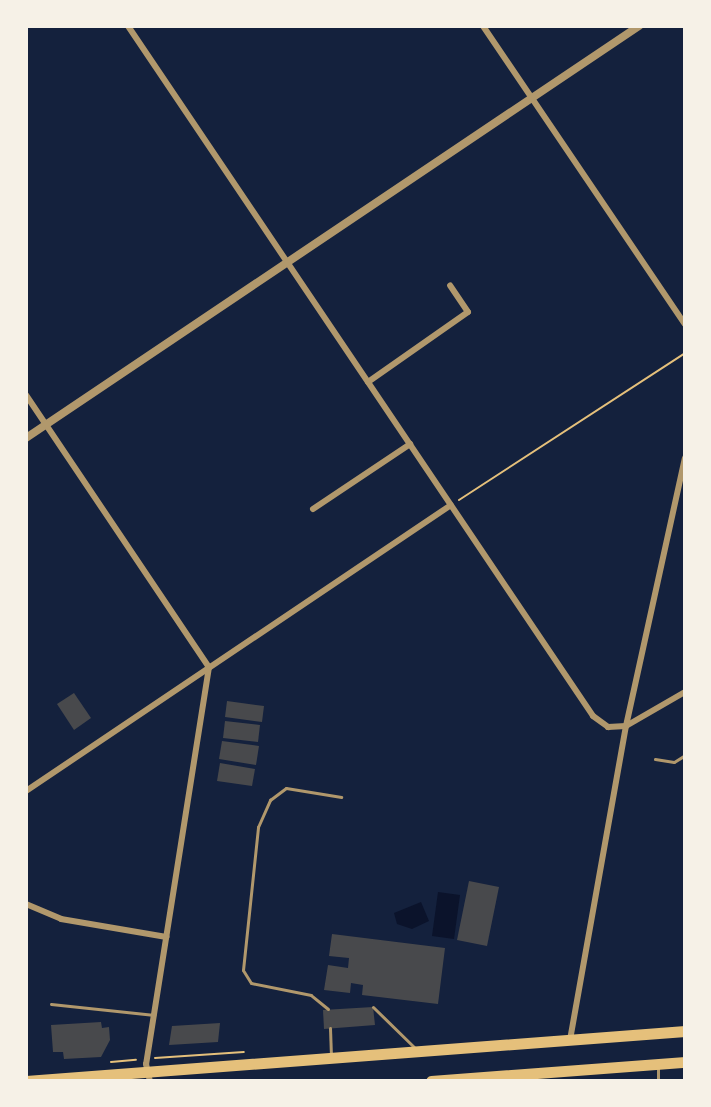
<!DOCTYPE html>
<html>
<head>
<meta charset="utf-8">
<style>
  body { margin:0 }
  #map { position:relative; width:711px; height:1107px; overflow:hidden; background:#14213d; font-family:"Noto Serif",serif }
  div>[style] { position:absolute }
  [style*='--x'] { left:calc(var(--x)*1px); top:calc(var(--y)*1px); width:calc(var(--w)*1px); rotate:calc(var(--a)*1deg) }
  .water>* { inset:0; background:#0b132b }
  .building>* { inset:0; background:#48494c }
  .path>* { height:2px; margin:-1px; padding:0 1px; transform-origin:1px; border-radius:1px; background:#e5c07b }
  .service>* { height:3px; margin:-1.5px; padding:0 1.5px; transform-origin:1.5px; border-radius:1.5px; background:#b1986c }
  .minor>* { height:6px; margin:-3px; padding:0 3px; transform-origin:3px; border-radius:3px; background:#b1986c }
  .tertiary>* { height:8px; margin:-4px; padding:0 4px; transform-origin:4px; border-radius:4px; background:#b1986c }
  .trunk>* { height:11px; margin:-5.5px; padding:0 5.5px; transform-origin:5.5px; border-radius:5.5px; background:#e5c07b }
  span { translate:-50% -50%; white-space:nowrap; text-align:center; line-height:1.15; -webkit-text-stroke:8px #f6f1e7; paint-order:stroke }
  .frame { position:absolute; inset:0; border:28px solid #f6f1e7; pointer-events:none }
</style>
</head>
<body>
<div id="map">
  <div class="water">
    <div style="clip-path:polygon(438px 892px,460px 895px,454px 939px,432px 936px)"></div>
    <div style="clip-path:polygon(421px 902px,429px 921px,412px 929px,397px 924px,394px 913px)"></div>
  </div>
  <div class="building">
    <div style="clip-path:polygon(74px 693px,91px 718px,74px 730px,57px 704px)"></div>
    <div style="clip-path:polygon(227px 701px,264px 706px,262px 722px,225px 717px)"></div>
    <div style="clip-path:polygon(225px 721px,260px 725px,258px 742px,223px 738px)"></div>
    <div style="clip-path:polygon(222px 741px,259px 746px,256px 765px,219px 759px)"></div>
    <div style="clip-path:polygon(220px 763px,255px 769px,252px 786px,217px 781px)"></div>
    <div style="clip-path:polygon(469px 881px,499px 887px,487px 946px,457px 940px)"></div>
    <div style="clip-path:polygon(332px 934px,445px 948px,438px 1004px,362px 995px,363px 985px,351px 983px,350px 993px,324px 990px,328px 965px,348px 968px,349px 958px,329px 956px)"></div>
    <div style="clip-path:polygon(373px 1007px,375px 1025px,324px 1029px,323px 1010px)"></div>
    <div style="clip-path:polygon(101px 1022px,102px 1028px,109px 1027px,110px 1040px,101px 1057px,64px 1059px,63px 1052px,53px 1052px,51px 1025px)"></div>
    <div style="clip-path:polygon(220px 1023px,218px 1042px,169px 1045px,172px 1026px)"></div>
  </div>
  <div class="path">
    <div style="--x:459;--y:500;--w:270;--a:-33"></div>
    <div style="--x:155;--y:1058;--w:89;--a:-3.9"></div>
    <div style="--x:111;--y:1062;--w:25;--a:-5"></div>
  </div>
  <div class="service">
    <div style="--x:655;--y:759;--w:19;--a:9"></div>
    <div style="--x:674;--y:762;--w:13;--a:-32"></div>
    <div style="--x:51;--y:1004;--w:104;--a:6.1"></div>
    <div style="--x:373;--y:1007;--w:59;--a:44.3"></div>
    <div style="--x:328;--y:1009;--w:22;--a:-141"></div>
    <div style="--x:311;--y:995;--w:61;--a:-168.7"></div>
    <div style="--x:251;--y:983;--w:15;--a:-122"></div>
    <div style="--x:243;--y:970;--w:144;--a:-84"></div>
    <div style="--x:258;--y:827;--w:30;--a:-66"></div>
    <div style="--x:270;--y:800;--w:20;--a:-37"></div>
    <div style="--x:286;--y:788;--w:56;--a:9.3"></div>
    <div style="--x:330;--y:1028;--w:26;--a:88"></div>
    <div style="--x:658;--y:1068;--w:13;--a:90"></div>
  </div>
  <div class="minor">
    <div style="--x:128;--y:26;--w:832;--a:56.02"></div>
    <div style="--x:593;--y:716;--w:19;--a:36"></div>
    <div style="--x:608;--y:727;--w:18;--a:-3"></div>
    <div style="--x:626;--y:726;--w:68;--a:-30"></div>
    <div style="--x:483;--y:26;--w:360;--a:55.9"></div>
    <div style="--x:368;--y:382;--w:122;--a:-35"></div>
    <div style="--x:468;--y:312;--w:32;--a:-124"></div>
    <div style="--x:26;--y:395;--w:328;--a:56.1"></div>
    <div style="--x:209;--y:667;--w:402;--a:99"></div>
    <div style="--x:146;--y:1064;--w:17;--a:77"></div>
    <div style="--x:313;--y:509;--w:117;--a:-33.8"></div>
    <div style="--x:26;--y:791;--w:512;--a:-33.94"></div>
    <div style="--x:26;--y:904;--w:38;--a:23"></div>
    <div style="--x:61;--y:919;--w:107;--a:9.7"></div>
    <div style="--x:570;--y:1040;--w:319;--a:-79.9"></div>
    <div style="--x:626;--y:726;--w:274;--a:-77.6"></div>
  </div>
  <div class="tertiary">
    <div style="--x:26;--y:438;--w:739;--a:-33.91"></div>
  </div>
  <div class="trunk">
    <div style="--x:26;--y:1081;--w:661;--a:-4.34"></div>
    <div style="--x:431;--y:1081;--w:255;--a:-4.3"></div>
  </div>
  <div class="frame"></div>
</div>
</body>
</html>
